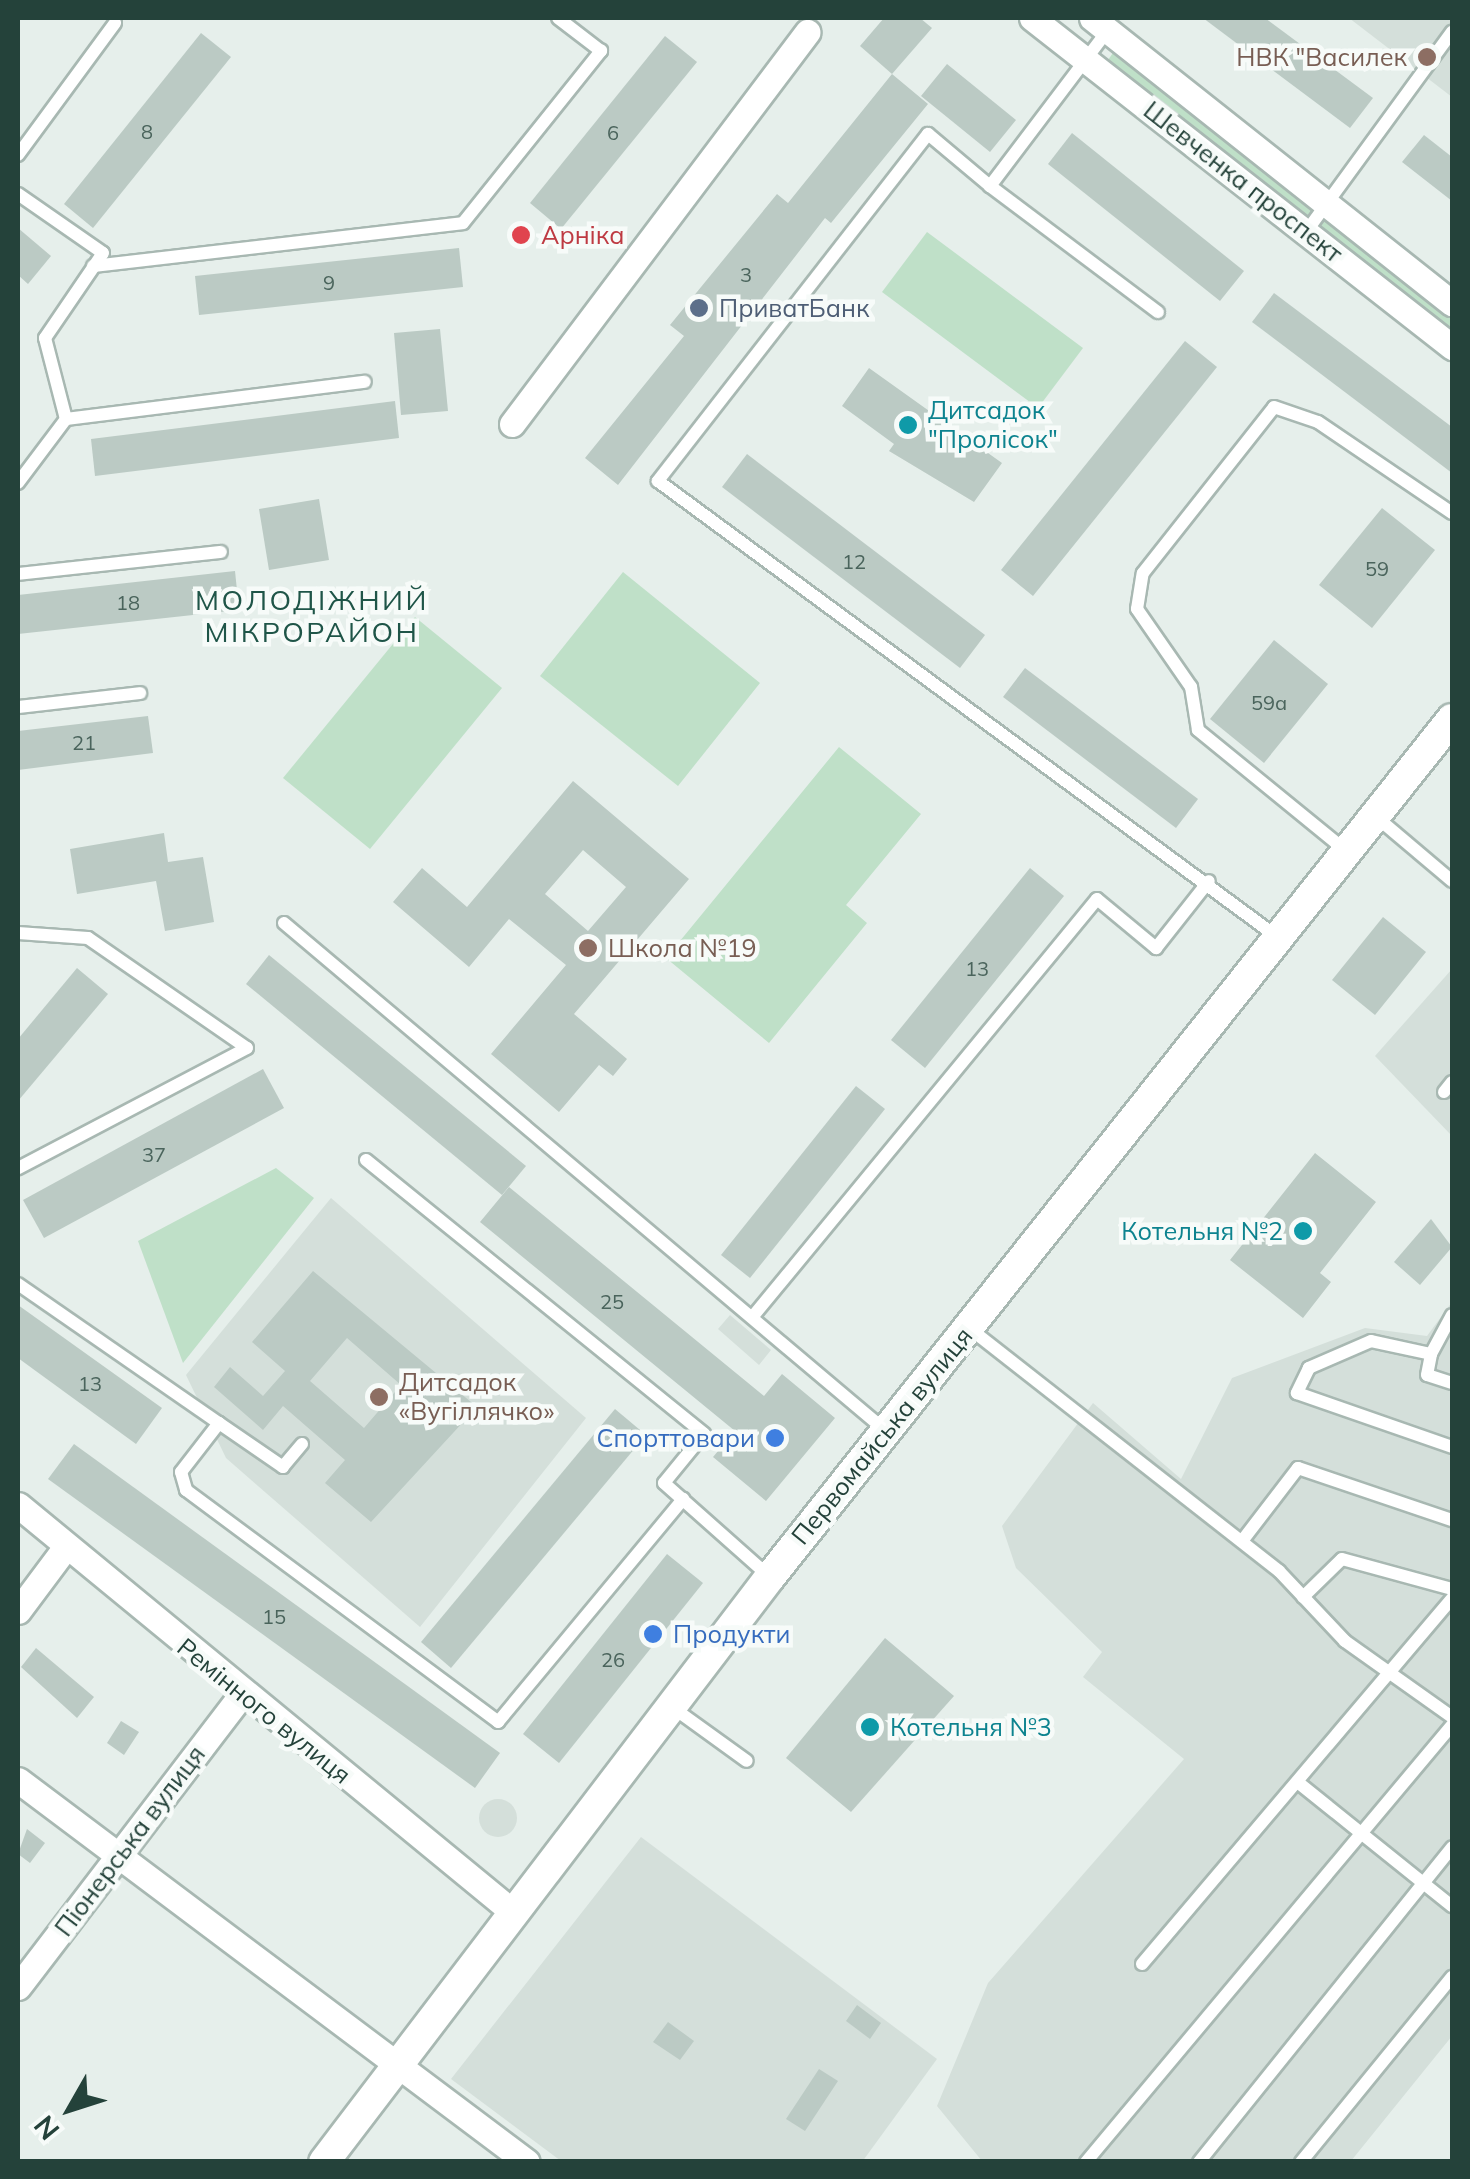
<!DOCTYPE html>
<html>
<head>
<meta charset="utf-8">
<style>
  body { margin:0 }
  #map { position:relative; width:1470px; height:2179px; overflow:hidden; background:#e6efeb; font-family:Mulish,sans-serif }
  div>[style] { position:absolute }
  [style*='--x'] { left:calc(var(--x)*1px); top:calc(var(--y)*1px); width:calc(var(--w)*1px); rotate:calc(var(--a)*1deg) }
  .built>* { inset:0; background:#d4dfda }
  .round { border-radius:50% }
  .green>* { inset:0; background:#bfe0c8 }
  .building>* { inset:0; background:#bbcac4 }
  .roads { filter:drop-shadow(2px 0 #a8b8b2) drop-shadow(-2px 0 #a8b8b2) drop-shadow(0 2px #a8b8b2) drop-shadow(0 -2px #a8b8b2) }
  .lane>* { height:12px; margin:-6px; padding:0 6px; transform-origin:6px; border-radius:6px; background:#fff }
  .street>* { height:25px; margin:-12.5px; padding:0 12.5px; transform-origin:12.5px; border-radius:12.5px; background:#fff }
  .secondary>* { height:30px; margin:-15px; padding:0 15px; transform-origin:15px; border-radius:15px; background:#fff }
  .dots>* { width:28px; height:28px; translate:-50% -50%; box-sizing:border-box; border:5px solid #f7fbf9; border-radius:50% }
  span { translate:-50% -50%; white-space:nowrap; text-align:center; line-height:1.15; -webkit-text-stroke:9px #f7fbf9; paint-order:stroke }
  .number-label { font-size:20px; color:#4a645c }
  .number-label span { -webkit-text-stroke-width:0 }
  .education-label { font-size:25px; color:#785e54 }
  .right { translate:-100% -50%; text-align:right }
  .left { translate:0 -50%; text-align:left }
  .street-label { font-size:25px; color:#24423a }
  .health-label { font-size:25px; color:#be3a42 }
  .service-label { font-size:25px; color:#4e5e75 }
  .culture-label { font-size:25px; color:#0d838f }
  .shop-label { font-size:25px; color:#366cbe }
  .neighbourhood-label { font-size:28px; color:#1f5548; letter-spacing:2.5px }
  .frame { position:absolute; inset:0; border:20px solid #24423a; pointer-events:none }
  .north { position:absolute; left:20px; top:2059px; width:100px; height:100px; -webkit-text-stroke:8px #f7fbf9; paint-order:stroke; rotate:231deg; font-size:28px; font-weight:700; line-height:40px; text-align:center; color:#24423a }
  .north::after { content:''; display:block; margin:auto; width:35px; height:45px; background:#24423a; clip-path:polygon(50% 0,100% 100%,50% 72%,0 100%) }
</style>
</head>
<body>
<div id="map">
  <div class="built">
    <div style="clip-path:polygon(1349px 18px,1452px 18px,1452px 97px)"></div>
    <div style="clip-path:polygon(1452px 969px,1452px 1136px,1375px 1056px)"></div>
    <div style="clip-path:polygon(331px 1198px,586px 1418px,420px 1627px,226px 1458px,186px 1375px)"></div>
    <div style="clip-path:polygon(1452px 1302px,1452px 2036px,1351px 2161px,982px 2161px,937px 2106px,988px 1983px,1184px 1759px,1083px 1677px,1102px 1652px,1016px 1568px,1002px 1526px,1093px 1403px,1181px 1479px,1232px 1378px,1365px 1328px,1427px 1336px)"></div>
    <div style="clip-path:polygon(730px 1315px,771px 1350px,759px 1365px,718px 1329px)"></div>
    <div class="round" style="left:479px;top:1799px;width:38px;height:38px"></div>
    <div style="clip-path:polygon(641px 1837px,937px 2059px,862px 2162px,561px 2161px,451px 2079px)"></div>
  </div>
  <div class="green">
    <div style="clip-path:polygon(1115px 50px,1315px 206px,1308px 217px,1108px 60px)"></div>
    <div style="clip-path:polygon(1327px 216px,1452px 315px,1452px 332px,1319px 227px)"></div>
    <div style="clip-path:polygon(927px 232px,1083px 348px,1038px 408px,882px 292px)"></div>
    <div style="clip-path:polygon(623px 572px,760px 683px,678px 786px,540px 676px)"></div>
    <div style="clip-path:polygon(415px 617px,502px 688px,370px 849px,283px 778px)"></div>
    <div style="clip-path:polygon(839px 747px,921px 814px,846px 905px,867px 923px,769px 1043px,666px 958px)"></div>
    <div style="clip-path:polygon(276px 1168px,314px 1198px,183px 1363px,138px 1241px)"></div>
  </div>
  <div class="building">
    <div style="clip-path:polygon(884px 18px,920px 18px,932px 28px,892px 74px,860px 46px)"></div>
    <div style="clip-path:polygon(1203px 18px,1265px 18px,1373px 98px,1350px 128px)"></div>
    <div style="clip-path:polygon(201px 33px,231px 57px,93px 228px,64px 204px)"></div>
    <div style="clip-path:polygon(665px 36px,697px 62px,561px 229px,530px 203px)"></div>
    <div style="clip-path:polygon(947px 64px,1016px 120px,990px 152px,921px 96px)"></div>
    <div style="clip-path:polygon(892px 74px,928px 104px,831px 223px,825px 218px,618px 485px,585px 458px,684px 336px,670px 325px,777px 194px,788px 203px)"></div>
    <div style="clip-path:polygon(1072px 133px,1244px 271px,1220px 301px,1048px 164px)"></div>
    <div style="clip-path:polygon(1424px 135px,1452px 157px,1452px 201px,1402px 162px)"></div>
    <div style="clip-path:polygon(18px 228px,51px 256px,28px 284px,18px 275px)"></div>
    <div style="clip-path:polygon(459px 248px,463px 287px,199px 315px,195px 276px)"></div>
    <div style="clip-path:polygon(1274px 293px,1452px 427px,1452px 473px,1252px 322px)"></div>
    <div style="clip-path:polygon(440px 329px,448px 411px,401px 415px,394px 333px)"></div>
    <div style="clip-path:polygon(1185px 341px,1217px 367px,1033px 596px,1001px 570px)"></div>
    <div style="clip-path:polygon(869px 368px,1002px 463px,974px 502px,889px 451px,894px 444px,842px 406px)"></div>
    <div style="clip-path:polygon(395px 401px,399px 438px,95px 476px,91px 439px)"></div>
    <div style="clip-path:polygon(747px 454px,985px 635px,960px 668px,722px 487px)"></div>
    <div style="clip-path:polygon(319px 499px,329px 560px,269px 570px,259px 509px)"></div>
    <div style="clip-path:polygon(1382px 508px,1435px 550px,1372px 628px,1319px 585px)"></div>
    <div style="clip-path:polygon(235px 571px,239px 610px,18px 634px,18px 595px)"></div>
    <div style="clip-path:polygon(1274px 640px,1328px 684px,1264px 763px,1210px 719px)"></div>
    <div style="clip-path:polygon(1025px 668px,1198px 799px,1176px 828px,1003px 697px)"></div>
    <div style="clip-path:polygon(148px 716px,153px 753px,18px 770px,18px 731px)"></div>
    <div style="clip-path:polygon(evenodd,573px 781px,689px 879px,574px 1014px,627px 1059px,613px 1076px,599px 1065px,559px 1112px,491px 1054px,566px 965px,509px 919px,469px 967px,393px 902px,422px 868px,467px 907px,573px 781px,583px 850px,626px 887px,588px 931px,545px 894px,583px 850px)"></div>
    <div style="clip-path:polygon(164px 833px,168px 862px,203px 857px,214px 922px,165px 931px,156px 881px,77px 894px,70px 849px)"></div>
    <div style="clip-path:polygon(1030px 868px,1064px 896px,925px 1068px,891px 1040px)"></div>
    <div style="clip-path:polygon(1383px 917px,1426px 952px,1375px 1015px,1332px 980px)"></div>
    <div style="clip-path:polygon(269px 955px,526px 1166px,502px 1195px,246px 984px)"></div>
    <div style="clip-path:polygon(77px 968px,108px 994px,18px 1101px,18px 1039px)"></div>
    <div style="clip-path:polygon(263px 1069px,284px 1108px,44px 1238px,23px 1200px)"></div>
    <div style="clip-path:polygon(856px 1086px,885px 1109px,750px 1278px,721px 1255px)"></div>
    <div style="clip-path:polygon(1315px 1153px,1376px 1202px,1320px 1273px,1331px 1282px,1303px 1318px,1230px 1260px)"></div>
    <div style="clip-path:polygon(509px 1187px,764px 1396px,782px 1374px,835px 1418px,766px 1501px,713px 1457px,735px 1431px,480px 1222px)"></div>
    <div style="clip-path:polygon(1431px 1219px,1452px 1247px,1420px 1285px,1394px 1262px)"></div>
    <div style="clip-path:polygon(evenodd,313px 1271px,477px 1407px,371px 1522px,325px 1483px,345px 1460px,283px 1406px,263px 1430px,214px 1387px,230px 1367px,263px 1396px,285px 1371px,252px 1342px,313px 1271px,347px 1338px,401px 1385px,364px 1428px,310px 1381px,347px 1338px)"></div>
    <div style="clip-path:polygon(18px 1305px,162px 1408px,136px 1444px,18px 1358px)"></div>
    <div style="clip-path:polygon(615px 1409px,646px 1435px,451px 1668px,421px 1642px)"></div>
    <div style="clip-path:polygon(74px 1444px,500px 1753px,475px 1788px,48px 1479px)"></div>
    <div style="clip-path:polygon(667px 1554px,703px 1583px,559px 1763px,523px 1734px)"></div>
    <div style="clip-path:polygon(885px 1638px,954px 1696px,851px 1812px,786px 1758px)"></div>
    <div style="clip-path:polygon(36px 1648px,94px 1697px,77px 1718px,21px 1667px)"></div>
    <div style="clip-path:polygon(121px 1721px,139px 1732px,124px 1755px,107px 1743px)"></div>
    <div style="clip-path:polygon(27px 1829px,45px 1843px,30px 1863px,18px 1854px)"></div>
    <div style="clip-path:polygon(857px 2005px,881px 2023px,870px 2039px,846px 2021px)"></div>
    <div style="clip-path:polygon(668px 2022px,694px 2041px,680px 2060px,653px 2042px)"></div>
    <div style="clip-path:polygon(819px 2069px,838px 2081px,805px 2131px,786px 2119px)"></div>
  </div>
  <div class="roads">
    <div class="lane">
      <div style="--x:1108;--y:30;--w:196;--a:127.1"></div>
      <div style="--x:990;--y:186;--w:81;--a:-140"></div>
      <div style="--x:928;--y:134;--w:440;--a:127.9"></div>
      <div style="--x:658;--y:481;--w:767;--a:36.36"></div>
      <div style="--x:18;--y:155;--w:164;--a:-53.7"></div>
      <div style="--x:990;--y:186;--w:210;--a:36.9"></div>
      <div style="--x:18;--y:194;--w:103;--a:34.8"></div>
      <div style="--x:103;--y:253;--w:103;--a:124.3"></div>
      <div style="--x:45;--y:338;--w:84;--a:75.5"></div>
      <div style="--x:66;--y:419;--w:80;--a:126.9"></div>
      <div style="--x:1306;--y:232;--w:248;--a:-53.9"></div>
      <div style="--x:93;--y:266;--w:372;--a:-6.6"></div>
      <div style="--x:463;--y:223;--w:221;--a:-51.3"></div>
      <div style="--x:601;--y:51;--w:54;--a:-142.5"></div>
      <div style="--x:66;--y:419;--w:301;--a:-7.1"></div>
      <div style="--x:18;--y:574;--w:204;--a:-6.2"></div>
      <div style="--x:18;--y:707;--w:123;--a:-6.5"></div>
      <div style="--x:1374;--y:815;--w:102;--a:40.2"></div>
      <div style="--x:1345;--y:850;--w:190;--a:-140.8"></div>
      <div style="--x:1198;--y:730;--w:44;--a:-99.2"></div>
      <div style="--x:1191;--y:687;--w:95;--a:-124.7"></div>
      <div style="--x:1137;--y:609;--w:36;--a:-81"></div>
      <div style="--x:1143;--y:573;--w:211;--a:-51.7"></div>
      <div style="--x:1274;--y:407;--w:46;--a:18.8"></div>
      <div style="--x:1318;--y:422;--w:162;--a:34.2"></div>
      <div style="--x:284;--y:923;--w:788;--a:40.16"></div>
      <div style="--x:18;--y:933;--w:70;--a:4.1"></div>
      <div style="--x:88;--y:938;--w:193;--a:34.7"></div>
      <div style="--x:247;--y:1048;--w:259;--a:152.3"></div>
      <div style="--x:1444;--y:1092;--w:13;--a:-51"></div>
      <div style="--x:366;--y:1160;--w:435;--a:39"></div>
      <div style="--x:704;--y:1434;--w:63;--a:129.2"></div>
      <div style="--x:664;--y:1483;--w:142;--a:41.6"></div>
      <div style="--x:18;--y:1284;--w:244;--a:34.7"></div>
      <div style="--x:754;--y:1315;--w:539;--a:-50.49"></div>
      <div style="--x:1097;--y:899;--w:77;--a:39.7"></div>
      <div style="--x:1156;--y:948;--w:85;--a:-51.7"></div>
      <div style="--x:969;--y:1328;--w:394;--a:38.1"></div>
      <div style="--x:1279;--y:1571;--w:96;--a:46.7"></div>
      <div style="--x:1345;--y:1641;--w:131;--a:35.4"></div>
      <div style="--x:1431;--y:1354;--w:44;--a:-61.7"></div>
      <div style="--x:1452;--y:1383;--w:26;--a:-162"></div>
      <div style="--x:1427;--y:1375;--w:21;--a:-79"></div>
      <div style="--x:1431;--y:1354;--w:61;--a:-167.8"></div>
      <div style="--x:1371;--y:1341;--w:68;--a:156.5"></div>
      <div style="--x:1309;--y:1368;--w:28;--a:116"></div>
      <div style="--x:1297;--y:1393;--w:164;--a:19.2"></div>
      <div style="--x:302;--y:1444;--w:30;--a:130"></div>
      <div style="--x:283;--y:1467;--w:78;--a:-145.5"></div>
      <div style="--x:219;--y:1423;--w:62;--a:127.8"></div>
      <div style="--x:181;--y:1472;--w:19;--a:74"></div>
      <div style="--x:186;--y:1490;--w:389;--a:36.6"></div>
      <div style="--x:498;--y:1722;--w:290;--a:-50.3"></div>
      <div style="--x:1242;--y:1541;--w:92;--a:-52.5"></div>
      <div style="--x:1298;--y:1468;--w:163;--a:18.7"></div>
      <div style="--x:1303;--y:1597;--w:54;--a:-44.3"></div>
      <div style="--x:1342;--y:1559;--w:114;--a:15.3"></div>
      <div style="--x:672;--y:1707;--w:92;--a:35.8"></div>
      <div style="--x:1300;--y:1784;--w:195;--a:38.8"></div>
      <div style="--x:1142;--y:1964;--w:480;--a:-49.7"></div>
      <div style="--x:1086;--y:2162;--w:570;--a:-50.05"></div>
      <div style="--x:1199;--y:2162;--w:404;--a:-51.2"></div>
      <div style="--x:1301;--y:2162;--w:239;--a:-50.8"></div>
    </div>
    <div class="street">
      <div style="--x:1032;--y:18;--w:534;--a:38.07"></div>
      <div style="--x:1092;--y:18;--w:459;--a:38.4"></div>
      <div style="--x:512;--y:424;--w:491;--a:-53"></div>
      <div style="--x:18;--y:1505;--w:642;--a:39.44"></div>
      <div style="--x:18;--y:1611;--w:79;--a:-53.3"></div>
      <div style="--x:18;--y:1780;--w:636;--a:36.89"></div>
      <div style="--x:18;--y:1987;--w:369;--a:-52.6"></div>
    </div>
    <div class="secondary">
      <div style="--x:324;--y:2162;--w:736;--a:-52.68"></div>
      <div style="--x:770;--y:1577;--w:1096;--a:-51.52"></div>
    </div>
  </div>
  <div class="dots">
    <div style="left:1427px;top:57px;background:#8d6e63"></div>
    <div style="left:521px;top:235px;background:#e0444e"></div>
    <div style="left:699px;top:308px;background:#5c6f8a"></div>
    <div style="left:908px;top:425px;background:#0f9aa8"></div>
    <div style="left:588px;top:948px;background:#8d6e63"></div>
    <div style="left:1303px;top:1231px;background:#0f9aa8"></div>
    <div style="left:379px;top:1397px;background:#8d6e63"></div>
    <div style="left:775px;top:1438px;background:#3f7fe0"></div>
    <div style="left:653px;top:1634px;background:#3f7fe0"></div>
    <div style="left:870px;top:1727px;background:#0f9aa8"></div>
  </div>
  <div class="number-label">
    <span style="left:147px;top:131px">8</span>
    <span style="left:613px;top:132px">6</span>
    <span style="left:746px;top:274px">3</span>
    <span style="left:329px;top:282px">9</span>
    <span style="left:854px;top:561px">12</span>
    <span style="left:1377px;top:568px">59</span>
    <span style="left:128px;top:602px">18</span>
    <span style="left:1269px;top:702px">59а</span>
    <span style="left:84px;top:742px">21</span>
    <span style="left:977px;top:968px">13</span>
    <span style="left:154px;top:1154px">37</span>
    <span style="left:612px;top:1301px">25</span>
    <span style="left:90px;top:1383px">13</span>
    <span style="left:274px;top:1616px">15</span>
    <span style="left:613px;top:1659px">26</span>
  </div>
  <div class="education-label">
    <span class="right" style="left:1407px;top:57px">НВК "Василек</span>
    <span class="left" style="left:608px;top:948px">Школа №19</span>
    <span class="left" style="left:399px;top:1397px">Дитсадок<br>«Вугіллячко»</span>
  </div>
  <div class="street-label">
    <span style="left:1243px;top:182px;rotate:38deg">Шевченка проспект</span>
    <span style="left:882px;top:1436px;rotate:-51deg">Первомайська вулиця</span>
    <span style="left:264px;top:1711px;rotate:39deg">Ремінного вулиця</span>
    <span style="left:130px;top:1841px;rotate:-53deg">Піонерська вулиця</span>
  </div>
  <div class="health-label">
    <span class="left" style="left:541px;top:235px">Арніка</span>
  </div>
  <div class="service-label">
    <span class="left" style="left:719px;top:308px">ПриватБанк</span>
  </div>
  <div class="culture-label">
    <span class="left" style="left:928px;top:425px">Дитсадок<br>"Пролісок"</span>
    <span class="right" style="left:1283px;top:1231px">Котельня №2</span>
    <span class="left" style="left:890px;top:1727px">Котельня №3</span>
  </div>
  <div class="shop-label">
    <span class="right" style="left:755px;top:1438px">Спорттовари</span>
    <span class="left" style="left:673px;top:1634px">Продукти</span>
  </div>
  <div class="neighbourhood-label">
    <span style="left:312px;top:616px">МОЛОДІЖНИЙ<br>МІКРОРАЙОН</span>
  </div>
  <div class="frame"></div>
  <div class="north">N</div>
</div>
</body>
</html>
